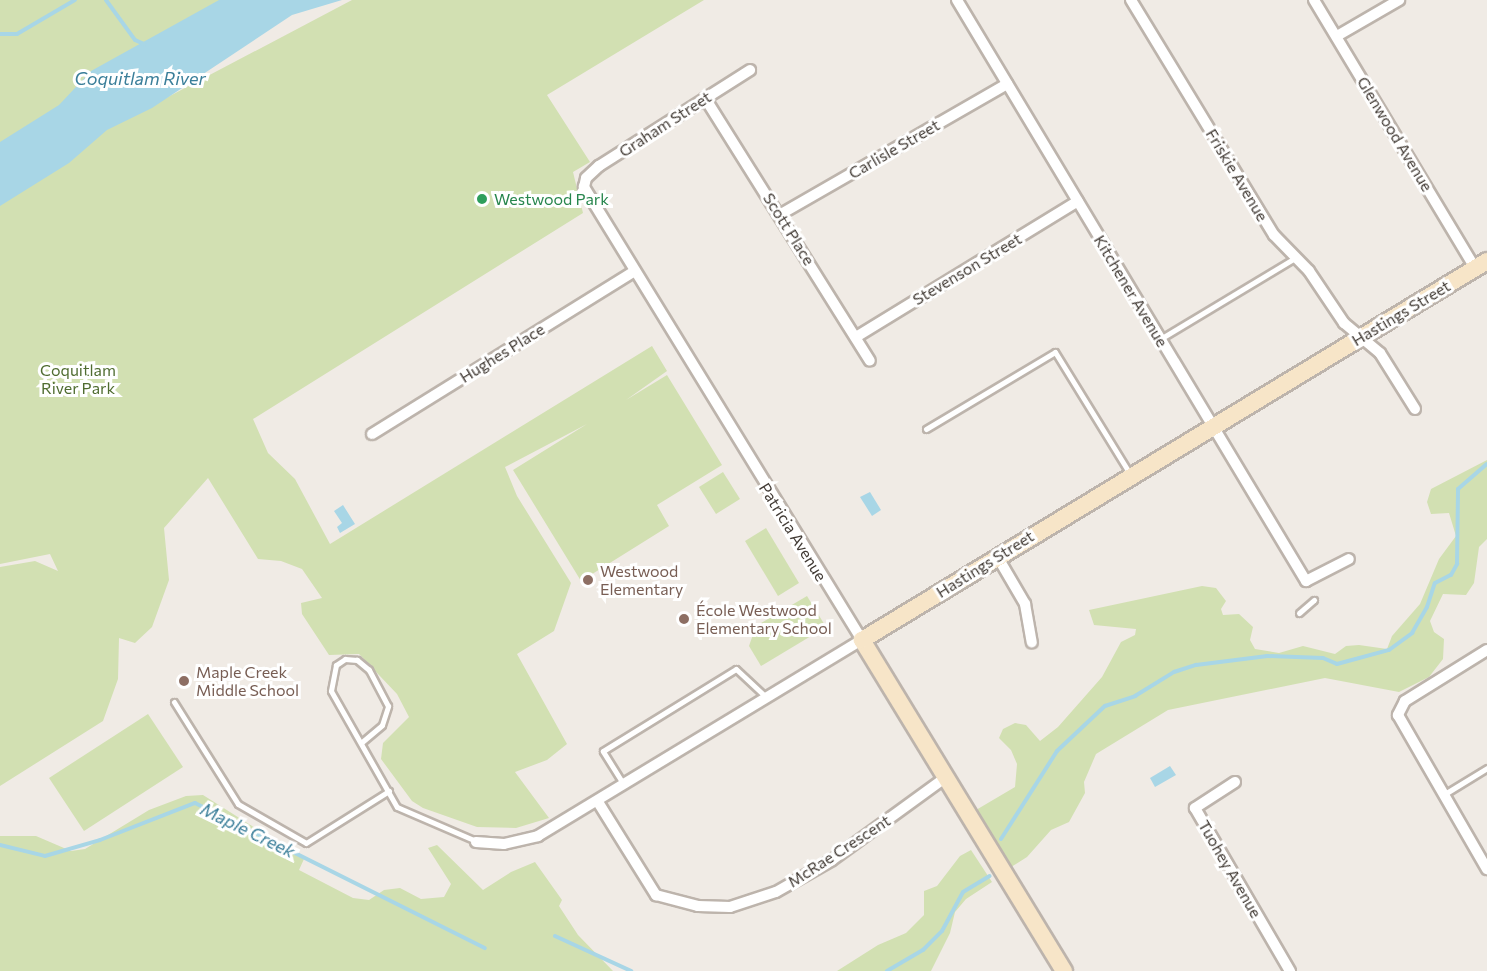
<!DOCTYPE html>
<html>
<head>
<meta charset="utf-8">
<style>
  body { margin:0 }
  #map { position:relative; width:1487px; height:971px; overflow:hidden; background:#f0ebe5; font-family:Commissioner,sans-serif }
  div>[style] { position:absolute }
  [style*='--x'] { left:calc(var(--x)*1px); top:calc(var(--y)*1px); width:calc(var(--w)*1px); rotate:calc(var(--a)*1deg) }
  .green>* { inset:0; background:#d2e0b2 }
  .water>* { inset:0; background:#a8d6e6 }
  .stream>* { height:4px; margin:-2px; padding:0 2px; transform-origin:2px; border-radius:2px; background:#a8d6e6 }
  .roads { filter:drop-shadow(2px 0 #bdb4ac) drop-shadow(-2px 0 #bdb4ac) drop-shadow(0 2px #bdb4ac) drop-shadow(0 -2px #bdb4ac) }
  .lane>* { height:5px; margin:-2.5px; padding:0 2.5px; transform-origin:2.5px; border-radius:2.5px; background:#fff }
  .street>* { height:10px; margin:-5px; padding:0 5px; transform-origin:5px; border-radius:5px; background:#fff }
  .secondary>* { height:16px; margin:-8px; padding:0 8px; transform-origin:8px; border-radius:8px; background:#f7e5c8 }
  .dots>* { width:16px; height:16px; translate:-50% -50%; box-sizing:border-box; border:3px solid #fff; border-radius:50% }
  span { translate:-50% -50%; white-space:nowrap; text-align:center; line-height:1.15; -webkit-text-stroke:6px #fff; paint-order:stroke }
  .street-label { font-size:16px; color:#423b35 }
  .leisure-label { font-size:16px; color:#27864d }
  .left { translate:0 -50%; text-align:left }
  .park-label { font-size:16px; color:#4f6c30 }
  .education-label { font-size:16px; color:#785e54 }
  .water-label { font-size:18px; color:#3a7e99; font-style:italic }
</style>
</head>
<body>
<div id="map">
  <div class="green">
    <div style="clip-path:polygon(0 0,245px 0,37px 166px,352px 0,704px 0,547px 95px,590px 162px,573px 172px,583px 213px,253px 419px,268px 453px,295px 479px,330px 544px,652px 346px,667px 371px,626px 400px,667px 375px,722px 465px,657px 505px,669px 526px,581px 581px,513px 470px,587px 424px,505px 467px,517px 496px,571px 583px,554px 631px,517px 654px,567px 744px,547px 760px,515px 772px,549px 818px,516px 828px,477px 827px,423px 808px,412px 801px,381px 759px,383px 743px,409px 717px,397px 694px,359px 654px,329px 655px,302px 614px,301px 603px,322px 598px,302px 569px,281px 561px,258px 559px,208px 478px,164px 528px,169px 580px,152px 627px,135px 643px,119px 638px,118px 679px,103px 721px,0 786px,0 567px,35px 561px,58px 571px,50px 554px,0 564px)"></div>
    <div style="clip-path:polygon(1487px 460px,1487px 539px,1479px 547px,1474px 583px,1466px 595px,1443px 594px,1430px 621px,1434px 632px,1444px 639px,1443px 659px,1429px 677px,1399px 692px,1325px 678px,1168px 710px,1096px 754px,1084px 782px,1085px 793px,1069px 822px,1051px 830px,1027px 857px,1011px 867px,1006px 862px,976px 810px,1015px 787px,1017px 764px,1011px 750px,999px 738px,1003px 729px,1015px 723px,1026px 725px,1040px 741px,1058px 727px,1102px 677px,1121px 642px,1135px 635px,1136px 629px,1094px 625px,1089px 610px,1202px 586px,1216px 588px,1226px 601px,1221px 609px,1223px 615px,1239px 614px,1253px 627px,1250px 640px,1255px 649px,1279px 653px,1303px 646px,1335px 654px,1346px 646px,1359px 645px,1387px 649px,1392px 636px,1420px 604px,1439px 559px,1456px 536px,1449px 513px,1431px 514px,1427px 502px,1431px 489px)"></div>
    <div style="clip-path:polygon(723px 472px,740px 499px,716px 514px,699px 487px)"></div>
    <div style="clip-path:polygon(766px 528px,799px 583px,778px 596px,745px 541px)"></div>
    <div style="clip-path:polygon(807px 596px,826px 627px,761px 666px,749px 646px,756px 626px)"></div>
    <div style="clip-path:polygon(148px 714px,183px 767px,84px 831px,49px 778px)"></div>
    <div style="clip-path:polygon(203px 795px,304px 859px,299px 870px,353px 898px,369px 900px,384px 890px,400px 888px,421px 899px,444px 897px,451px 884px,428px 848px,437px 845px,483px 890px,511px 872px,535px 862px,562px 900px,559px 906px,578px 935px,613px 971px,0 971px,0 836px,36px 836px,71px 851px,85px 849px,149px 810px,186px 796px)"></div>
    <div style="clip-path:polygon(971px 850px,992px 882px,966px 899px,955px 912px,950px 933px,931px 971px,837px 971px,878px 945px,906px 933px,924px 915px,924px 891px,937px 886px,960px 856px)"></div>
  </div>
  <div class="water">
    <div style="clip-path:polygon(219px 0,342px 0,292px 15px,152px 108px,107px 130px,69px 163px,0 206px,0 142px,59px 105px,91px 71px)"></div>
    <div style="clip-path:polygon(870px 492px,881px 510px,872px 516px,860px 497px)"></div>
    <div style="clip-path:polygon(343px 505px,355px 524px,340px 533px,337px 527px,342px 523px,334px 511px)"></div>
    <div style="clip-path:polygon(1170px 766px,1176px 775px,1155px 787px,1150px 778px)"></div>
  </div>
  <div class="stream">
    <div style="--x:106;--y:0;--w:49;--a:54.1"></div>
    <div style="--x:135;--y:40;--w:10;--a:24"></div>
    <div style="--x:0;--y:34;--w:17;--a:0"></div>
    <div style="--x:17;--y:34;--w:67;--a:-30.4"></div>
    <div style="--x:1001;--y:839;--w:104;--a:-57.5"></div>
    <div style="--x:1057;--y:751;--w:66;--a:-43.2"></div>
    <div style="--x:1105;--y:706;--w:32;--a:-18"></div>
    <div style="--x:1135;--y:696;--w:46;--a:-31.6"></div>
    <div style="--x:1174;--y:672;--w:23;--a:-18"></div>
    <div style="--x:1196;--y:665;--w:72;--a:-7.2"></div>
    <div style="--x:1267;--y:656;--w:56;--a:2"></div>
    <div style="--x:1323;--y:658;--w:15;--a:23"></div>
    <div style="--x:1337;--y:664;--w:54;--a:-15.1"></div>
    <div style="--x:1389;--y:650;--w:29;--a:-36"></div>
    <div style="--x:1412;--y:633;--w:30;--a:-60"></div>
    <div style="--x:1427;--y:607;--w:25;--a:-72"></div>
    <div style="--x:1435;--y:583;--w:18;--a:-27"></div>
    <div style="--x:1451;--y:575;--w:13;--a:-61"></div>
    <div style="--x:1457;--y:564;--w:75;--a:-89.2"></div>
    <div style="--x:1458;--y:489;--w:38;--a:-41"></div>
    <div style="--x:0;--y:845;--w:46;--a:13.7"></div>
    <div style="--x:45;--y:856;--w:57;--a:-16.2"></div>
    <div style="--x:100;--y:840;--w:102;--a:-21.3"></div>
    <div style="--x:195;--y:803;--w:324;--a:26.6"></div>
    <div style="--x:555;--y:936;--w:84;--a:24.7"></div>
    <div style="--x:887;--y:971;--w:42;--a:-30.3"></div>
    <div style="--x:923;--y:950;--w:27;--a:-45"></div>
    <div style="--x:942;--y:931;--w:44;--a:-61.7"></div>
    <div style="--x:963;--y:892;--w:31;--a:-31"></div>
  </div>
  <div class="roads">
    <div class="lane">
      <div style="--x:1160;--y:339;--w:157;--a:-31"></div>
      <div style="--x:926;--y:429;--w:150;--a:-30.8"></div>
      <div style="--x:1055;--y:352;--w:143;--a:58.4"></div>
      <div style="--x:1299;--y:613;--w:20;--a:-41"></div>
      <div style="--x:174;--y:702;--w:120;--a:57.9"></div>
      <div style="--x:238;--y:804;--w:78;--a:29.8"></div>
      <div style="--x:306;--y:843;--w:98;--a:-32.1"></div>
      <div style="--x:362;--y:742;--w:26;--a:-40"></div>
      <div style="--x:382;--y:725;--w:20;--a:-72"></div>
      <div style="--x:388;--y:706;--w:41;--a:-117.8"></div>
      <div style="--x:369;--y:670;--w:16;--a:-140"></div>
      <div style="--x:357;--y:660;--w:12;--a:-175"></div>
      <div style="--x:345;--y:659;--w:11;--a:146"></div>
      <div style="--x:336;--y:665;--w:26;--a:101"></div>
      <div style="--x:331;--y:691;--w:133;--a:60.4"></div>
      <div style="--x:397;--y:807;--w:86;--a:23.3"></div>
      <div style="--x:624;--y:785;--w:40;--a:-122"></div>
      <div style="--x:603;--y:751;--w:156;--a:-31.7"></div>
      <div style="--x:736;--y:669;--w:41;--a:43"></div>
      <div style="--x:1443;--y:795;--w:52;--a:-31.5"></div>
    </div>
    <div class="street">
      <div style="--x:957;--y:0;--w:678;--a:59.01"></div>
      <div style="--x:1306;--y:581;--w:48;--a:-27.1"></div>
      <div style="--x:1131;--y:0;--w:275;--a:58.7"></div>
      <div style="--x:1274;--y:235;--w:50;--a:45.8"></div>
      <div style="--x:1309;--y:271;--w:63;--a:56.1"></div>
      <div style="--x:1344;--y:323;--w:47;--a:39.8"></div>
      <div style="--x:1380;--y:353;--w:66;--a:58"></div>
      <div style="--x:1314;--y:0;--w:313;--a:59"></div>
      <div style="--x:1337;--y:36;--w:72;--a:-30.1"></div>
      <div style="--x:705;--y:98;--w:310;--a:57.9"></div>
      <div style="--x:781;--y:214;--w:261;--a:-29.9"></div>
      <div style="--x:856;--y:337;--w:260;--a:-31.5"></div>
      <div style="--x:372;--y:434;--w:307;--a:-31.8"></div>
      <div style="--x:997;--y:556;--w:56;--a:59.7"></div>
      <div style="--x:1025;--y:604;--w:39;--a:80"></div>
      <div style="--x:1487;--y:650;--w:97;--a:148.1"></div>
      <div style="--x:1405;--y:701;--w:16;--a:117"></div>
      <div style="--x:1398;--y:715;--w:178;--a:60"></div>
      <div style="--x:1235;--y:782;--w:48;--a:147"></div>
      <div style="--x:1195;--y:808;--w:189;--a:59.8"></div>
      <div style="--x:598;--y:802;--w:110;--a:58.1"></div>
      <div style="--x:656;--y:895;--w:43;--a:14.7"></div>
      <div style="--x:698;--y:906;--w:32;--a:2"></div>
      <div style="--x:730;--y:907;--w:48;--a:-18.1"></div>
      <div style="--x:776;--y:892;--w:64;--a:-29.7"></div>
      <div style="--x:832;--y:860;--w:140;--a:-36"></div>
      <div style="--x:476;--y:842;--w:28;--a:4"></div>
      <div style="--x:504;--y:844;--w:35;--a:-13"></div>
      <div style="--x:538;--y:836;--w:379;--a:-31.2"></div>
      <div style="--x:862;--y:640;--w:532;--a:-121.54"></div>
      <div style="--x:584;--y:187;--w:9;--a:-77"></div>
      <div style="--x:586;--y:178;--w:18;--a:-43"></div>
      <div style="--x:599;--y:166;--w:179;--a:-32.4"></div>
    </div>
    <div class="secondary">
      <div style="--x:1064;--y:971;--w:388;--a:-121.4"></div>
      <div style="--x:862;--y:640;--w:731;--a:-31.23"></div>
    </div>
  </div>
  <div class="dots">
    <div style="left:482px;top:199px;background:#2e9e5b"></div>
    <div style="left:588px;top:580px;background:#8d6e63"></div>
    <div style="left:684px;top:619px;background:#8d6e63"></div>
    <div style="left:184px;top:681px;background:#8d6e63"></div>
  </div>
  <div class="street-label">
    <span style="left:665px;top:124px;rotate:-33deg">Graham Street</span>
    <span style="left:1395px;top:134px;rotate:59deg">Glenwood Avenue</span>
    <span style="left:894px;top:149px;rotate:-30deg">Carlisle Street</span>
    <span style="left:1237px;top:175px;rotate:59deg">Friskie Avenue</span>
    <span style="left:789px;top:229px;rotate:58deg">Scott Place</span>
    <span style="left:967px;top:269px;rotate:-31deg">Stevenson Street</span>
    <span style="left:1131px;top:291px;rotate:59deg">Kitchener Avenue</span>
    <span style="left:1401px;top:313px;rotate:-31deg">Hastings Street</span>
    <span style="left:502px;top:353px;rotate:-32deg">Hughes Place</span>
    <span style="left:793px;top:532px;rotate:58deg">Patricia Avenue</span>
    <span style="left:985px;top:564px;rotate:-32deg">Hastings Street</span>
    <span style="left:839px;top:851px;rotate:-33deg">McRae Crescent</span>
    <span style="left:1230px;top:869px;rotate:60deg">Tuohey Avenue</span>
  </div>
  <div class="leisure-label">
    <span class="left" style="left:494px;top:199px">Westwood Park</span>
  </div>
  <div class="park-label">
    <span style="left:78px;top:379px">Coquitlam<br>River Park</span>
  </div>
  <div class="education-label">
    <span class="left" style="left:600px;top:580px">Westwood<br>Elementary</span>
    <span class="left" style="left:696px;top:619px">École Westwood<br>Elementary School</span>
    <span class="left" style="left:196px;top:681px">Maple Creek<br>Middle School</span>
  </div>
  <div class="water-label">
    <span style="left:140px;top:78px">Coquitlam River</span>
    <span style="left:248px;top:830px;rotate:26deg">Maple Creek</span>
  </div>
</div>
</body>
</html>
